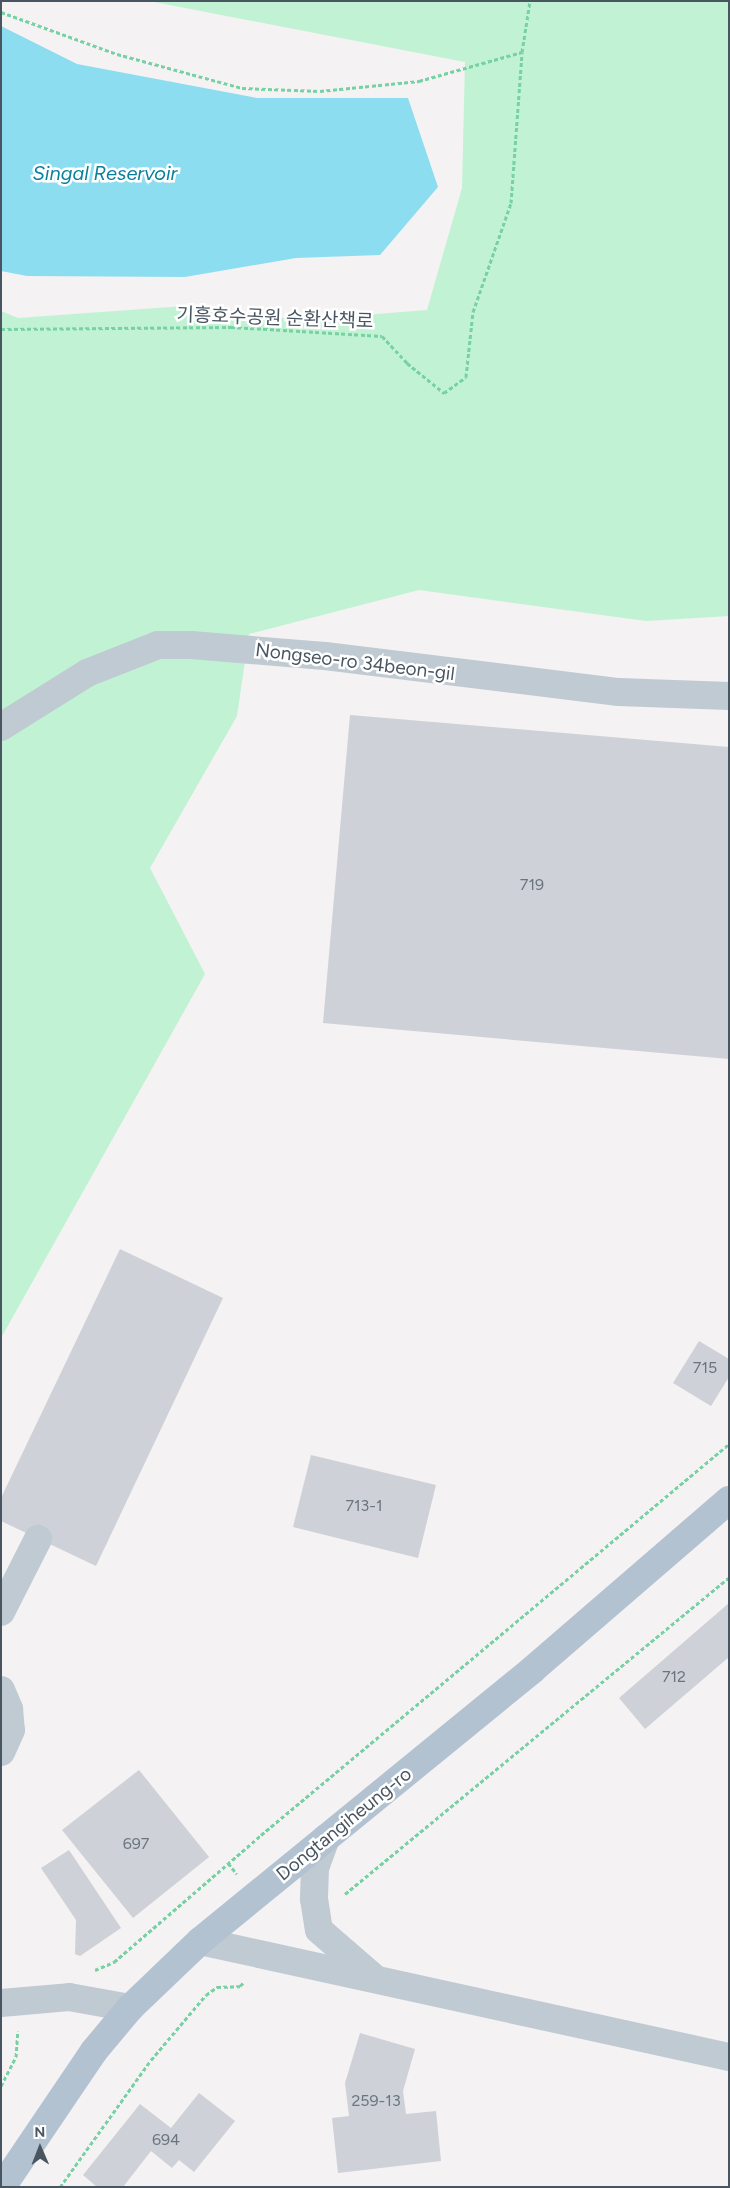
<!DOCTYPE html>
<html>
<head>
<meta charset="utf-8">
<style>
  body { margin:0 }
  #map { position:relative; width:730px; height:2188px; overflow:hidden; background:#f4f2f2; font-family:Figtree,"Noto Sans KR",sans-serif }
  div>[style] { position:absolute }
  [style*='--x'] { left:calc(var(--x)*1px); top:calc(var(--y)*1px); width:calc(var(--w)*1px); rotate:calc(var(--a)*1deg) }
  .green>* { inset:0; background:#c1f2d3 }
  .water>* { inset:0; background:#8dddf0 }
  .building>* { inset:0; background:#ced1d7 }
  .path>* { height:3px; margin-top:-1.5px; transform-origin:0; background:repeating-linear-gradient(90deg,#77d1a4 0 4px,transparent 0 6.5px) }
  .minor>* { height:28px; margin:-14px; padding:0 14px; transform-origin:14px; border-radius:14px; background:#c0cad2 }
  .major>* { height:28px; margin:-14px; padding:0 14px; transform-origin:14px; border-radius:14px; background:#b2c2d1 }
  span { translate:-50% -50%; white-space:nowrap; text-align:center; line-height:1.15; -webkit-text-stroke:5px #fff; paint-order:stroke }
  .number-label { font-size:16px; color:#6a757e }
  .number-label span { -webkit-text-stroke-width:0 }
  .street-label { font-size:19px; color:#495661 }
  .water-label { font-size:20px; color:#09809c; font-style:italic }
  .frame { position:absolute; inset:0; border:2px solid #495661; pointer-events:none }
  .north { position:absolute; left:15px; top:2123px; width:50px; height:50px; -webkit-text-stroke:4px #fff; paint-order:stroke; rotate:359deg; font-size:14px; font-weight:700; line-height:20px; text-align:center; color:#495661 }
  .north::after { content:''; display:block; margin:auto; width:18px; height:22px; background:#495661; clip-path:polygon(50% 0,100% 100%,50% 72%,0 100%) }
</style>
</head>
<body>
<div id="map">
  <div class="green">
    <div style="clip-path:polygon(149px 1px,729px 1px,729px 616px,646px 621px,419px 590px,249px 634px,237px 716px,150px 868px,205px 974px,1px 1338px,1px 311px,18px 318px,185px 306px,302px 320px,427px 310px,462px 188px,465px 62px)"></div>
  </div>
  <div class="water">
    <div style="clip-path:polygon(1px 26px,77px 64px,257px 98px,408px 98px,438px 187px,380px 255px,296px 258px,185px 277px,27px 276px,1px 271px)"></div>
  </div>
  <div class="building">
    <div style="clip-path:polygon(350px 715px,729px 747px,729px 1059px,323px 1023px)"></div>
    <div style="clip-path:polygon(120px 1249px,223px 1298px,96px 1566px,1px 1521px,1px 1498px)"></div>
    <div style="clip-path:polygon(699px 1341px,729px 1359px,729px 1377px,711px 1406px,673px 1383px)"></div>
    <div style="clip-path:polygon(311px 1455px,436px 1485px,418px 1558px,293px 1527px)"></div>
    <div style="clip-path:polygon(729px 1603px,729px 1657px,645px 1729px,619px 1698px)"></div>
    <div style="clip-path:polygon(139px 1770px,209px 1857px,133px 1918px,62px 1830px)"></div>
    <div style="clip-path:polygon(69px 1850px,121px 1928px,80px 1956px,75px 1954px,76px 1920px,41px 1868px)"></div>
    <div style="clip-path:polygon(360px 2033px,415px 2049px,403px 2091px,406px 2114px,436px 2111px,441px 2161px,338px 2173px,332px 2118px,349px 2116px,345px 2083px)"></div>
    <div style="clip-path:polygon(199px 2093px,235px 2121px,194px 2172px,179px 2160px,172px 2168px,151px 2151px,123px 2187px,97px 2187px,83px 2175px,140px 2104px,171px 2128px)"></div>
  </div>
  <div class="path">
    <div style="--x:1;--y:12;--w:123;--a:19.9"></div>
    <div style="--x:117;--y:54;--w:130;--a:15.2"></div>
    <div style="--x:242;--y:88;--w:78;--a:2.2"></div>
    <div style="--x:320;--y:91;--w:100;--a:-5.8"></div>
    <div style="--x:419;--y:81;--w:107;--a:-15.7"></div>
    <div style="--x:1;--y:329;--w:230;--a:-0.5"></div>
    <div style="--x:231;--y:327;--w:151;--a:3.4"></div>
    <div style="--x:382;--y:336;--w:37;--a:47"></div>
    <div style="--x:407;--y:363;--w:48;--a:39"></div>
    <div style="--x:444;--y:393;--w:27;--a:-36"></div>
    <div style="--x:466;--y:377;--w:65;--a:-83.9"></div>
    <div style="--x:473;--y:312;--w:115;--a:-70.8"></div>
    <div style="--x:511;--y:203;--w:151;--a:-85.8"></div>
    <div style="--x:522;--y:52;--w:52;--a:-81.1"></div>
    <div style="--x:228;--y:1863;--w:14;--a:51"></div>
    <div style="--x:345;--y:1894;--w:497;--a:-39.5"></div>
    <div style="--x:95;--y:1970;--w:21;--a:-23"></div>
    <div style="--x:114;--y:1962;--w:194;--a:-40.8"></div>
    <div style="--x:261;--y:1835;--w:610;--a:-39.88"></div>
    <div style="--x:1;--y:2086;--w:33;--a:-63"></div>
    <div style="--x:16;--y:2057;--w:26;--a:-86"></div>
    <div style="--x:60;--y:2187;--w:156;--a:-54.4"></div>
    <div style="--x:151;--y:2060;--w:85;--a:-49.8"></div>
    <div style="--x:206;--y:1995;--w:14;--a:-36"></div>
    <div style="--x:217;--y:1987;--w:23;--a:-2"></div>
    <div style="--x:240;--y:1986;--w:6;--a:-45"></div>
  </div>
  <div class="minor">
    <div style="--x:1;--y:727;--w:102;--a:-32.1"></div>
    <div style="--x:87;--y:673;--w:76;--a:-21.5"></div>
    <div style="--x:158;--y:645;--w:33;--a:0"></div>
    <div style="--x:191;--y:645;--w:134;--a:4.7"></div>
    <div style="--x:325;--y:656;--w:296;--a:7"></div>
    <div style="--x:619;--y:692;--w:110;--a:2.1"></div>
    <div style="--x:1;--y:1612;--w:82;--a:-63.1"></div>
    <div style="--x:1;--y:1690;--w:21;--a:67"></div>
    <div style="--x:9;--y:1709;--w:21;--a:85"></div>
    <div style="--x:11;--y:1730;--w:24;--a:114"></div>
    <div style="--x:326;--y:1838;--w:32;--a:110"></div>
    <div style="--x:315;--y:1868;--w:31;--a:92"></div>
    <div style="--x:314;--y:1899;--w:31;--a:81"></div>
    <div style="--x:319;--y:1930;--w:70;--a:41"></div>
    <div style="--x:200;--y:1941;--w:542;--a:12.37"></div>
    <div style="--x:1;--y:2003;--w:68;--a:-5"></div>
    <div style="--x:69;--y:1997;--w:62;--a:10.2"></div>
  </div>
  <div class="major">
    <div style="--x:2;--y:2187;--w:164;--a:-55.9"></div>
    <div style="--x:94;--y:2051;--w:56;--a:-50.1"></div>
    <div style="--x:130;--y:2008;--w:97;--a:-43.7"></div>
    <div style="--x:200;--y:1941;--w:429;--a:-39.2"></div>
    <div style="--x:532;--y:1670;--w:260;--a:-40.8"></div>
  </div>
  <div class="number-label">
    <span style="left:532px;top:885px">719</span>
    <span style="left:705px;top:1368px">715</span>
    <span style="left:364px;top:1506px">713-1</span>
    <span style="left:674px;top:1677px">712</span>
    <span style="left:136px;top:1844px">697</span>
    <span style="left:376px;top:2101px">259-13</span>
    <span style="left:166px;top:2140px">694</span>
  </div>
  <div class="street-label">
    <span style="left:275px;top:318px;rotate:2deg">기흥호수공원 순환산책로</span>
    <span style="left:355px;top:662px;rotate:7deg">Nongseo-ro 34beon-gil</span>
    <span style="left:344px;top:1824px;rotate:-39deg">Dongtangiheung-ro</span>
  </div>
  <div class="water-label">
    <span style="left:105px;top:173px">Singal Reservoir</span>
  </div>
  <div class="frame"></div>
  <div class="north">N</div>
</div>
</body>
</html>
